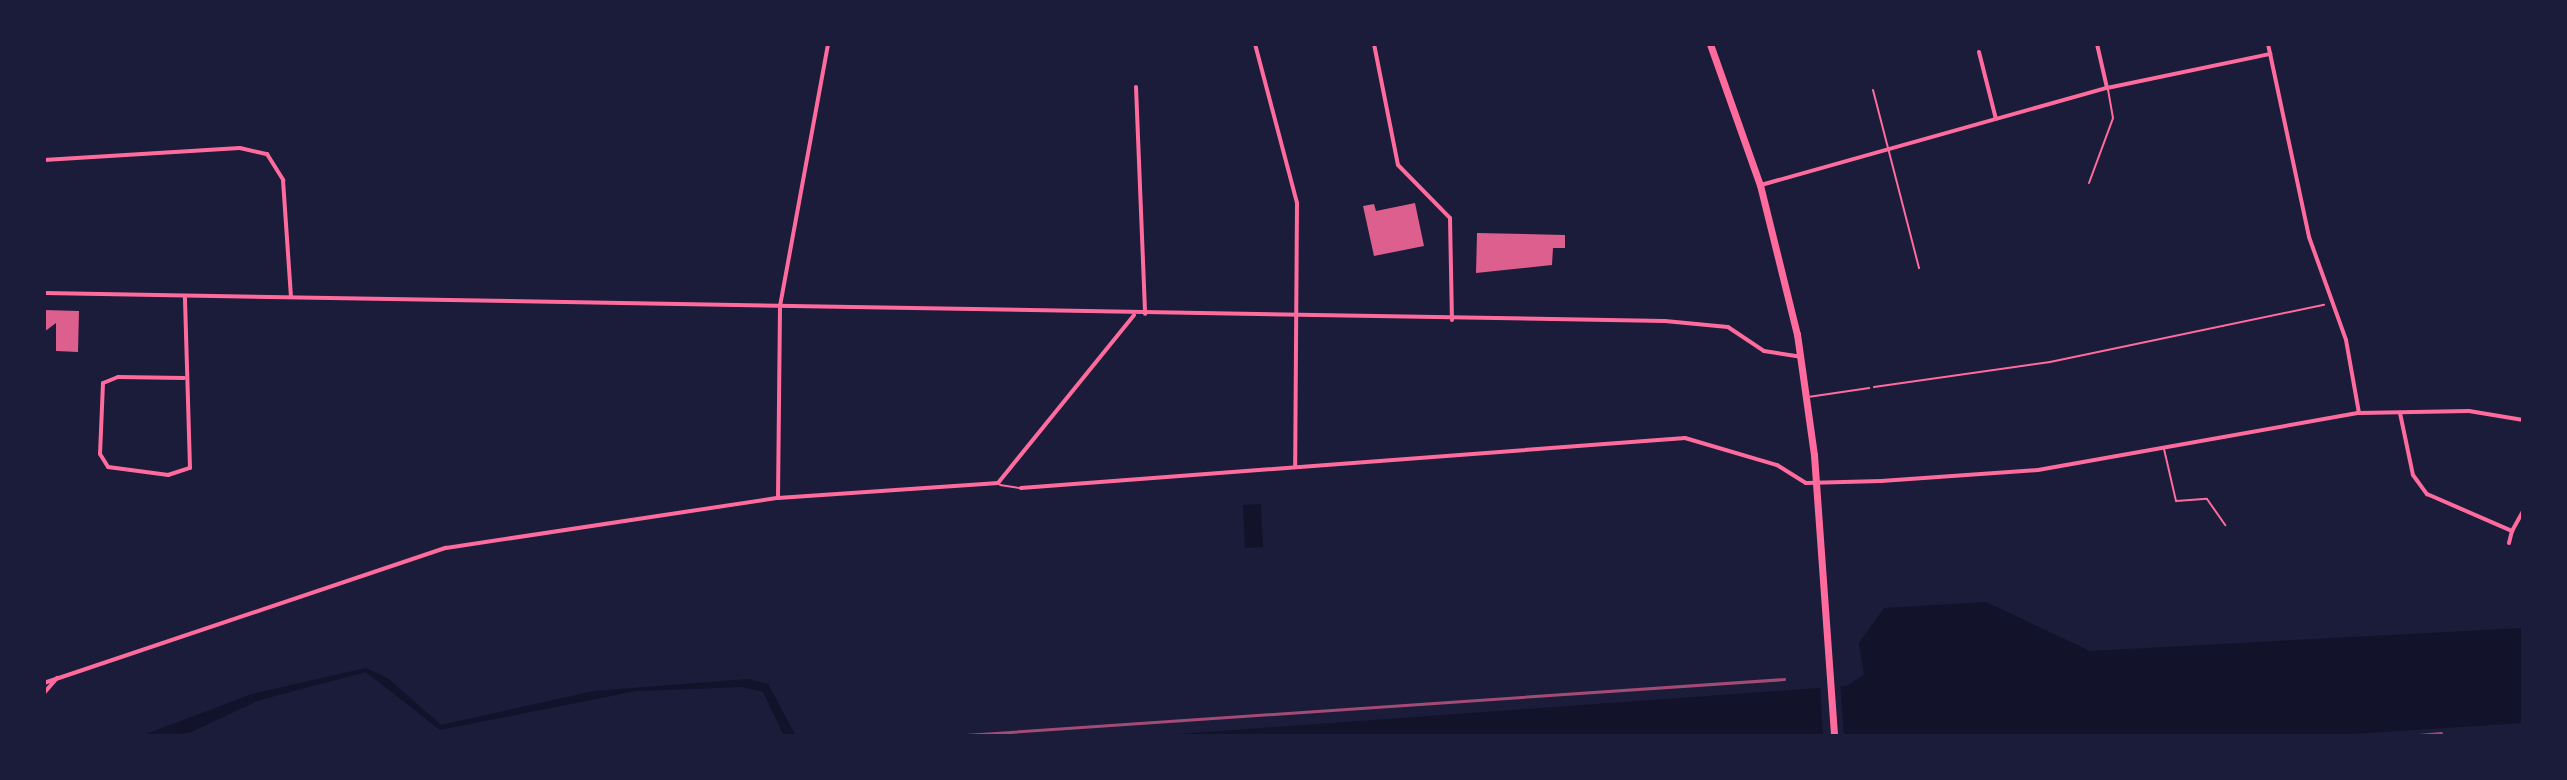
<!DOCTYPE html>
<html>
<head>
<meta charset="utf-8">
<style>
  body { margin:0 }
  #map { position:relative; width:2567px; height:780px; overflow:hidden; background:#1b1b3a; font-family:"PT Sans Narrow",sans-serif }
  div>[style] { position:absolute }
  [style*='--x'] { left:calc(var(--x)*1px); top:calc(var(--y)*1px); width:calc(var(--w)*1px); rotate:calc(var(--a)*1deg) }
  .water>* { inset:0; background:#12122b }
  .pier>* { inset:0; background:#1b1b3a }
  .building>* { inset:0; background:#dd5f8e }
  .path>* { height:2px; margin:-1px; padding:0 1px; transform-origin:1px; border-radius:1px; background:#ff6b9d }
  .service>* { height:2px; margin:-1px; padding:0 1px; transform-origin:1px; border-radius:1px; background:#ff6b9d }
  .minor>* { height:4px; margin:-2px; padding:0 2px; transform-origin:2px; border-radius:2px; background:#ff6b9d }
  .primary>* { height:7px; margin:-3.5px; padding:0 3.5px; transform-origin:3.5px; border-radius:3.5px; background:#ff6b9d }
  .rail>* { height:3px; margin:-1.5px; padding:0 1.5px; transform-origin:1.5px; border-radius:1.5px; background:#a44b75 }
  span { translate:-50% -50%; white-space:nowrap; text-align:center; line-height:1.15; -webkit-text-stroke:8px #1b1b3a; paint-order:stroke }
  .frame { position:absolute; inset:0; border:46px solid #1b1b3a; pointer-events:none }
</style>
</head>
<body>
<div id="map">
  <div class="water">
    <div style="clip-path:polygon(1261px 504px,1263px 547px,1245px 548px,1243px 505px)"></div>
    <div style="clip-path:polygon(1986px 602px,2090px 651px,2523px 628px,2523px 723px,2321px 736px,1151px 736px,1846px 686px,1864px 675px,1859px 643px,1884px 608px)"></div>
    <div style="clip-path:polygon(366px 668px,389px 679px,441px 725px,594px 691px,748px 679px,768px 684px,796px 736px,784px 736px,763px 692px,742px 687px,636px 691px,440px 730px,366px 672px,260px 700px,189px 733px,141px 736px,252px 694px)"></div>
  </div>
  <div class="pier">
    <div style="clip-path:polygon(1820px 682px,1840px 682px,1844px 736px,1823px 736px)"></div>
  </div>
  <div class="building">
    <div style="clip-path:polygon(1415px 203px,1424px 246px,1374px 256px,1363px 206px,1374px 204px,1376px 211px)"></div>
    <div style="clip-path:polygon(1477px 233px,1565px 235px,1565px 248px,1553px 248px,1552px 265px,1476px 273px)"></div>
    <div style="clip-path:polygon(44px 310px,79px 311px,78px 352px,56px 351px,56px 323px,44px 332px)"></div>
  </div>
  <div class="path">
    <div style="--x:1874;--y:387;--w:178;--a:-8.1"></div>
    <div style="--x:2050;--y:362;--w:280;--a:-11.8"></div>
  </div>
  <div class="service">
    <div style="--x:1873;--y:90;--w:184;--a:75.5"></div>
    <div style="--x:2089;--y:183;--w:69;--a:-69.7"></div>
    <div style="--x:2113;--y:118;--w:29;--a:-100"></div>
    <div style="--x:1808;--y:397;--w:62;--a:-8.4"></div>
    <div style="--x:2164;--y:449;--w:53;--a:77"></div>
    <div style="--x:2176;--y:501;--w:31;--a:-4"></div>
    <div style="--x:2207;--y:499;--w:32;--a:55"></div>
    <div style="--x:1000;--y:485;--w:20;--a:9"></div>
  </div>
  <div class="minor">
    <div style="--x:1255;--y:44;--w:164;--a:75.2"></div>
    <div style="--x:1297;--y:203;--w:263;--a:90.4"></div>
    <div style="--x:1374;--y:44;--w:123;--a:78.8"></div>
    <div style="--x:1398;--y:165;--w:74;--a:45.5"></div>
    <div style="--x:1450;--y:218;--w:102;--a:88.9"></div>
    <div style="--x:2097;--y:44;--w:45;--a:77.2"></div>
    <div style="--x:2268;--y:44;--w:197;--a:78"></div>
    <div style="--x:2309;--y:237;--w:109;--a:70.2"></div>
    <div style="--x:2346;--y:340;--w:74;--a:79.9"></div>
    <div style="--x:1979;--y:52;--w:69;--a:75.8"></div>
    <div style="--x:1136;--y:87;--w:227;--a:87.7"></div>
    <div style="--x:44;--y:160;--w:196;--a:-3.5"></div>
    <div style="--x:240;--y:148;--w:28;--a:13"></div>
    <div style="--x:267;--y:154;--w:31;--a:58"></div>
    <div style="--x:283;--y:180;--w:117;--a:86.1"></div>
    <div style="--x:1761;--y:185;--w:359;--a:-15.7"></div>
    <div style="--x:2107;--y:88;--w:167;--a:-11.8"></div>
    <div style="--x:44;--y:293;--w:1621;--a:0.99"></div>
    <div style="--x:1665;--y:321;--w:63;--a:5.4"></div>
    <div style="--x:1728;--y:327;--w:43;--a:33.7"></div>
    <div style="--x:1764;--y:351;--w:37;--a:9"></div>
    <div style="--x:184;--y:378;--w:66;--a:-179.1"></div>
    <div style="--x:118;--y:377;--w:16;--a:158"></div>
    <div style="--x:103;--y:383;--w:71;--a:92.4"></div>
    <div style="--x:100;--y:454;--w:15;--a:58"></div>
    <div style="--x:108;--y:467;--w:61;--a:7.6"></div>
    <div style="--x:168;--y:475;--w:23;--a:-18"></div>
    <div style="--x:190;--y:468;--w:172;--a:-91.7"></div>
    <div style="--x:2400;--y:413;--w:63;--a:78.2"></div>
    <div style="--x:2413;--y:475;--w:24;--a:54"></div>
    <div style="--x:2427;--y:494;--w:93;--a:23.5"></div>
    <div style="--x:2512;--y:531;--w:23;--a:-61"></div>
    <div style="--x:1021;--y:488;--w:666;--a:-4.31"></div>
    <div style="--x:1685;--y:438;--w:96;--a:16.4"></div>
    <div style="--x:1777;--y:465;--w:34;--a:32"></div>
    <div style="--x:1806;--y:483;--w:75;--a:-1.5"></div>
    <div style="--x:1881;--y:481;--w:157;--a:-4"></div>
    <div style="--x:2038;--y:470;--w:326;--a:-10.1"></div>
    <div style="--x:2359;--y:413;--w:110;--a:-1"></div>
    <div style="--x:2469;--y:411;--w:55;--a:9.5"></div>
    <div style="--x:778;--y:498;--w:192;--a:-89.4"></div>
    <div style="--x:780;--y:306;--w:266;--a:-79.6"></div>
    <div style="--x:2509;--y:543;--w:12;--a:-76"></div>
    <div style="--x:44;--y:683;--w:424;--a:-18.6"></div>
    <div style="--x:446;--y:548;--w:336;--a:-8.6"></div>
    <div style="--x:778;--y:498;--w:221;--a:-3.9"></div>
    <div style="--x:998;--y:483;--w:216;--a:-51"></div>
    <div style="--x:44;--y:693;--w:20;--a:-49"></div>
  </div>
  <div class="primary">
    <div style="--x:1710;--y:44;--w:150;--a:70.5"></div>
    <div style="--x:1760;--y:185;--w:154;--a:76.1"></div>
    <div style="--x:1797;--y:334;--w:122;--a:82"></div>
    <div style="--x:1814;--y:455;--w:282;--a:85.9"></div>
  </div>
  <div class="rail">
    <div style="--x:951;--y:736;--w:835;--a:-3.91"></div>
    <div style="--x:2407;--y:736;--w:34;--a:-5"></div>
  </div>
  <div class="frame"></div>
</div>
</body>
</html>
